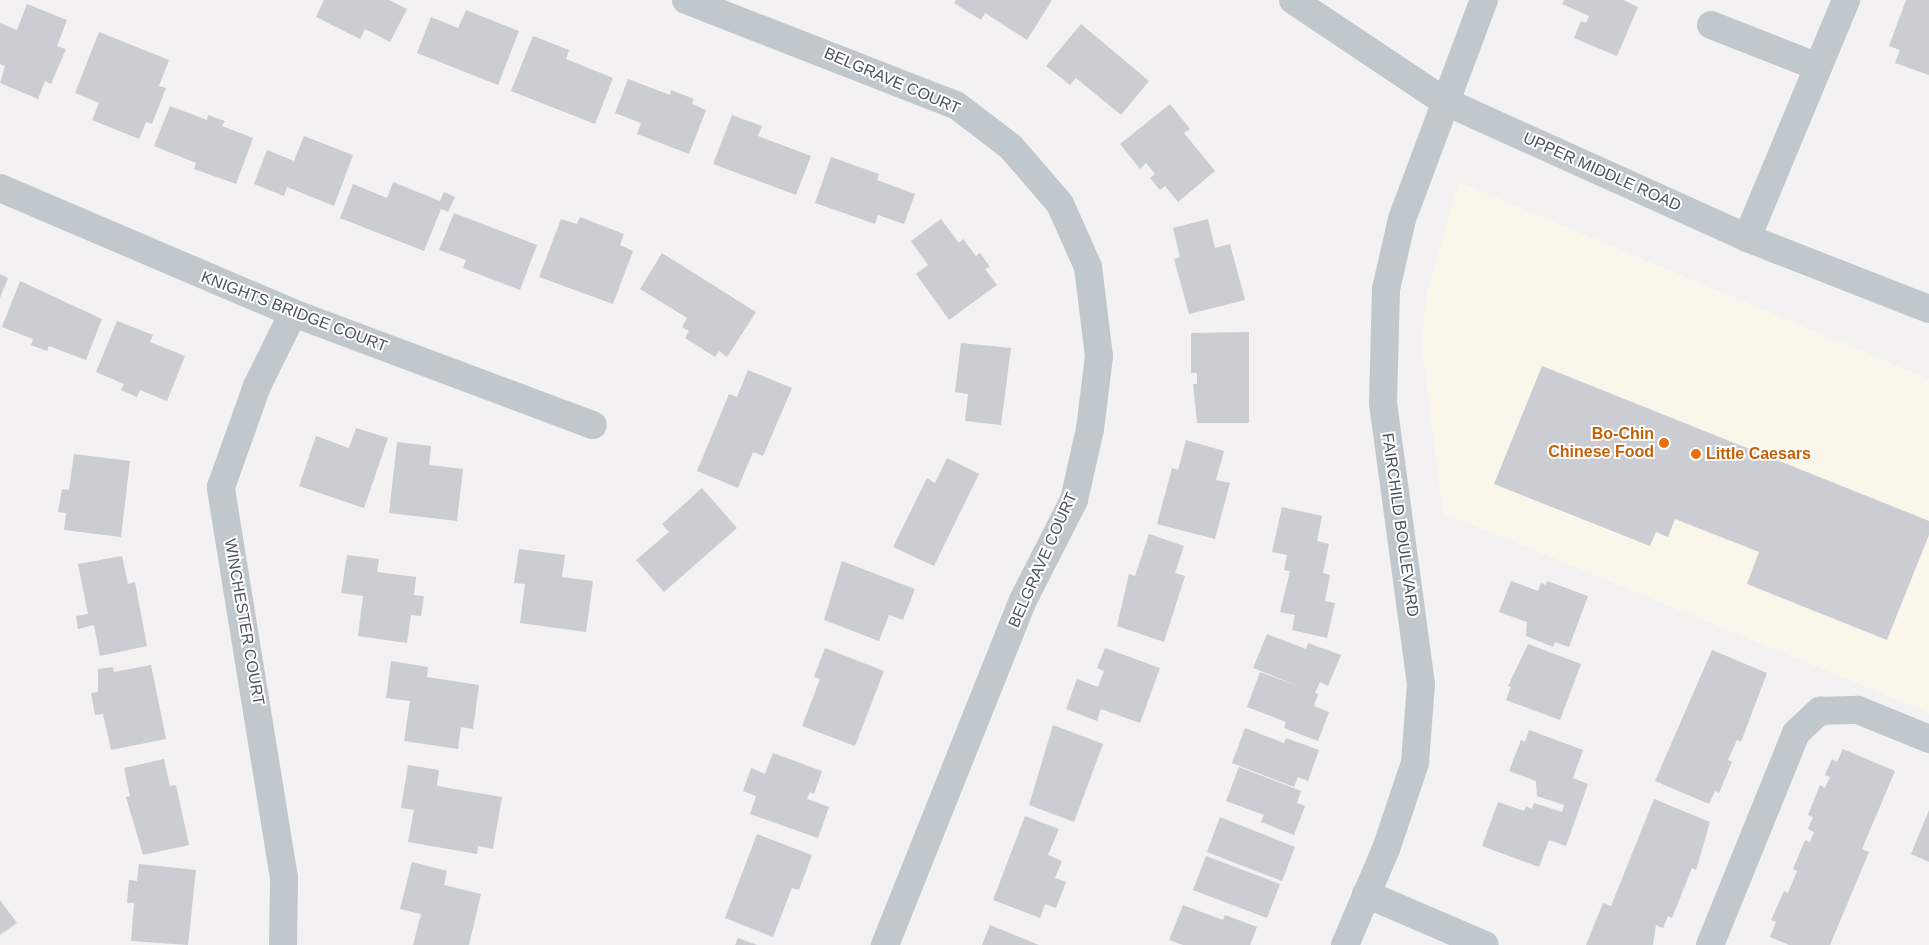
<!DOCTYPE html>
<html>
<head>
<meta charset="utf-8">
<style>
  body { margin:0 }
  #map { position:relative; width:1929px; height:945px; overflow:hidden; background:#f3f1f1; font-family:Arial,sans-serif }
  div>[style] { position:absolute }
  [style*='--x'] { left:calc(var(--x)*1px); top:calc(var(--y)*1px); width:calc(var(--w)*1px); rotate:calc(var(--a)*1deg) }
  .commercial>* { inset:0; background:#fbf6ec }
  .building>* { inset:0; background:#cbcdd3 }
  .minor>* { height:28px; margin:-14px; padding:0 14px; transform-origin:14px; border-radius:14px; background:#c0c8ce }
  .dots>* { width:14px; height:14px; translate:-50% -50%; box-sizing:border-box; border:2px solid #fff; border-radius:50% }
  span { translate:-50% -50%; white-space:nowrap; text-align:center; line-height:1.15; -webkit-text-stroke:4px #fff; paint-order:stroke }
  .street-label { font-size:16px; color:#4a545d }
  .food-label { font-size:16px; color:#c56008; font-weight:700 }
  .right { translate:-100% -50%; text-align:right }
  .left { translate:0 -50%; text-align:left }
</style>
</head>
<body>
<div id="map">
  <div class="commercial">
    <div style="clip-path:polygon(1459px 182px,1929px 379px,1929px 713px,1443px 513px,1422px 347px,1426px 295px)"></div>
  </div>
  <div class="building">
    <div style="clip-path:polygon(324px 0,389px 0,407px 9px,390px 42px,365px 29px,360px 39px,316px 17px)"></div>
    <div style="clip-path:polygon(956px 0,1052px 0,1027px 40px,985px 13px,981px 20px,954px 3px)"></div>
    <div style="clip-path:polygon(1564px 0,1623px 0,1638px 7px,1617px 56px,1574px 38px,1581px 21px,1586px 23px,1589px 16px,1562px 4px)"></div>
    <div style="clip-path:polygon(1906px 0,1929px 0,1929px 75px,1895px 63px,1900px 50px,1889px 46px)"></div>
    <div style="clip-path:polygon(27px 4px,67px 20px,57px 46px,66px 49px,51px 84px,45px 81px,38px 99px,0 83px,5px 66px,0 64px,0 23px,17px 30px)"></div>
    <div style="clip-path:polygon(466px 10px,519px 31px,498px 85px,417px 53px,431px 17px,458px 28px)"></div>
    <div style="clip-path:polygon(1081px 24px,1149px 81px,1121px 115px,1076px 78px,1070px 85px,1046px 66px)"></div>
    <div style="clip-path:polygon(99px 32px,169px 60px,159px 86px,166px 88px,152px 124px,146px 122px,139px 139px,92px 120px,99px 103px,75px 93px)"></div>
    <div style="clip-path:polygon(533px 36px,569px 50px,566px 59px,613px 78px,595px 124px,511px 91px)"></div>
    <div style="clip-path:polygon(628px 79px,670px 95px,671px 90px,694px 99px,692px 104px,706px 110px,689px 154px,637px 134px,641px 123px,615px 113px)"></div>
    <div style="clip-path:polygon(1170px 104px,1190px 129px,1184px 133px,1215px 171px,1178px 202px,1165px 186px,1160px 190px,1150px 178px,1155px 174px,1146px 163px,1140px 169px,1120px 144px)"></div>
    <div style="clip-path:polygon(170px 106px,207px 120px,208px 115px,225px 121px,222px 126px,253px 138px,236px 184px,194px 169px,196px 163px,154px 146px)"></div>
    <div style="clip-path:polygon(732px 115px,762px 126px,758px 136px,811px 156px,796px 195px,713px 164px)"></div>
    <div style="clip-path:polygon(304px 136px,353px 155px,334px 206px,287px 187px,284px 196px,254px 184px,267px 150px,294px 161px)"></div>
    <div style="clip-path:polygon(831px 157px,879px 174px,877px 180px,915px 194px,904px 224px,878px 215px,875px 224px,815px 203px)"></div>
    <div style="clip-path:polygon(393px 182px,440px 201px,444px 192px,455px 197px,448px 212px,441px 209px,424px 251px,340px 218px,353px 184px,387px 198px)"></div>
    <div style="clip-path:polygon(454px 213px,537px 245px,520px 290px,463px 268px,466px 260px,439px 250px)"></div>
    <div style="clip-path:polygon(580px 217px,624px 234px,620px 245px,633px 251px,613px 304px,539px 277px,561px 219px,577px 224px)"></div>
    <div style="clip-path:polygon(941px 219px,959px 243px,963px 239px,976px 256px,980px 253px,990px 267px,985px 269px,997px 285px,949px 320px,916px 274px,928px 265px,911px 241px)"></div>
    <div style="clip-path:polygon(1208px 219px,1215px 248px,1230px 244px,1245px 300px,1189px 314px,1174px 259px,1180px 257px,1173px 228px)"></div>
    <div style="clip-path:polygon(662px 253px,756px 312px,727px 357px,719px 351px,715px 357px,685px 338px,689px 331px,682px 327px,687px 318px,640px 289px)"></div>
    <div style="clip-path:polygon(0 274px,8px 278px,0 298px)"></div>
    <div style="clip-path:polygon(20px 281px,102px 319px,86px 360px,49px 346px,47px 351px,31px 345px,33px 339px,2px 327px)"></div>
    <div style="clip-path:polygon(117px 321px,153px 335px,150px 342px,185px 356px,167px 401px,140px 390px,137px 397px,121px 390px,124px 384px,96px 372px)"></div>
    <div style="clip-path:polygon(1249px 332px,1249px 423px,1197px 423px,1193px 384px,1197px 384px,1197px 373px,1191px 373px,1191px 333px)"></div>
    <div style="clip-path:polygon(961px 343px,1011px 348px,1001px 425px,965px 421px,968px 394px,955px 392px)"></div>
    <div style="clip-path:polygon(1542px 366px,1929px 521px,1929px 535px,1887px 640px,1747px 584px,1759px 552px,1675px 519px,1668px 537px,1656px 532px,1650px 546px,1494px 484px)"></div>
    <div style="clip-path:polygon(748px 370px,792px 388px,763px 456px,753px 452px,738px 488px,697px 471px,729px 394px,737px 397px)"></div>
    <div style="clip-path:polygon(356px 428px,388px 438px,364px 508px,299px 486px,316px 436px,349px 448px)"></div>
    <div style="clip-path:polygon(1186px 440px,1224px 451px,1216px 480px,1230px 483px,1215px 539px,1157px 524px,1172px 468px,1178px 470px)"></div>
    <div style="clip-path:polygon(397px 442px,431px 446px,429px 465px,463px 469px,457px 521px,389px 513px)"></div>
    <div style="clip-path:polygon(74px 454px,130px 461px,121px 537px,64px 530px,66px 513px,58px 512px,62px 489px,69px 490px)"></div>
    <div style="clip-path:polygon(947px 458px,979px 474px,934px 566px,893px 547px,927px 478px,935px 483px)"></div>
    <div style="clip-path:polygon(702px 488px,737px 528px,664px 592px,636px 560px,669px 532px,662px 524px)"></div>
    <div style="clip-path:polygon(1282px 507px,1322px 516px,1317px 541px,1329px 544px,1323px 573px,1330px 575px,1325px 601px,1335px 603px,1327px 638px,1292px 630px,1295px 615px,1280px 612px,1290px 571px,1284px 570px,1287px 555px,1272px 552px)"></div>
    <div style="clip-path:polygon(1149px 534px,1184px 546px,1175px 573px,1185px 576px,1164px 642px,1117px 626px,1129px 574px,1135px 576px)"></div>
    <div style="clip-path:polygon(519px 549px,565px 555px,562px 577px,593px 581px,586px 632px,520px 623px,525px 584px,514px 583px)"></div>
    <div style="clip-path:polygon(347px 555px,379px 559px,377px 572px,416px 577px,414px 595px,424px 596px,421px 616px,411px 615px,407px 643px,358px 636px,363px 596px,341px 593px)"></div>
    <div style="clip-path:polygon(122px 556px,128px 584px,135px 582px,147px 646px,100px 656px,94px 625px,78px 629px,76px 616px,88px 614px,78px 564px)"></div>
    <div style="clip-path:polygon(842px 561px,915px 589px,903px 620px,889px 615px,879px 641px,824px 620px)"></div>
    <div style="clip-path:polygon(1511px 581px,1538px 591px,1541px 583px,1546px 585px,1547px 581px,1588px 596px,1569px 647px,1555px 642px,1553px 647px,1526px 636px,1527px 622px,1499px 612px)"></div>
    <div style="clip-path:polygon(1267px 634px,1306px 649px,1308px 643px,1341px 655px,1328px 686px,1320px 682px,1315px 693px,1318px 694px,1314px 706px,1329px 712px,1318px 741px,1284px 728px,1286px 722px,1247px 707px,1260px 672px,1298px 686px,1253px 668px)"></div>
    <div style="clip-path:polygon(1528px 644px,1581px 664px,1560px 720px,1506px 700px,1511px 687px,1508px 686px)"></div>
    <div style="clip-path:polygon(825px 648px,884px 671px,855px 746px,802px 726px,820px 679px,814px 677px)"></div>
    <div style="clip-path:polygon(1105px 648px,1160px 668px,1140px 723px,1101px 709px,1097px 721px,1066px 709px,1077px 679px,1098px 687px,1104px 671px,1097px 668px)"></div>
    <div style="clip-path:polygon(1712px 650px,1767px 673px,1741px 742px,1737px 740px,1728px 760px,1732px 762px,1719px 793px,1715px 791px,1709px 804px,1655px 781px)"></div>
    <div style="clip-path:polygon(391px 661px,428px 667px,427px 677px,479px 685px,473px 729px,461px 727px,458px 749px,404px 741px,410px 701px,386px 698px)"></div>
    <div style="clip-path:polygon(151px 665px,166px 739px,111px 750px,103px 714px,95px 715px,91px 693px,98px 692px,98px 669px,113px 667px,114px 672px)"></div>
    <div style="clip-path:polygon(1053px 725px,1103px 744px,1074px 822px,1029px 805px)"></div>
    <div style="clip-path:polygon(1245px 728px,1284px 743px,1286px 738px,1319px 750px,1308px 781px,1298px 777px,1294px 787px,1232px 763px)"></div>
    <div style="clip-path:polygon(1529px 730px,1583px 750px,1573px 778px,1588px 784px,1566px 846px,1549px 840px,1539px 867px,1482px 846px,1498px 802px,1524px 811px,1526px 806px,1532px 809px,1534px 803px,1562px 812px,1564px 805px,1537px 796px,1536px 781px,1509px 771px,1521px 740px,1525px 742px)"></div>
    <div style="clip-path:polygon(1843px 749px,1895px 771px,1862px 849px,1869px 852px,1830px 945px,1789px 945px,1770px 937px,1776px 922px,1771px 920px,1784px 891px,1788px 893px,1797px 871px,1793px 869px,1805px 840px,1810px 842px,1814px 832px,1808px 829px,1813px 817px,1808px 815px,1820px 785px,1825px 788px,1830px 777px,1825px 775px,1832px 759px,1837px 762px)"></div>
    <div style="clip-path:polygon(773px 753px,822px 771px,814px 794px,810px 792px,807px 799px,829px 807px,818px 838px,750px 814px,756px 796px,743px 791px,751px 768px,765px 774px)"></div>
    <div style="clip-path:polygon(164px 759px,170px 786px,176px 785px,189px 845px,143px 855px,126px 797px,130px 796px,124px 768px)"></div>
    <div style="clip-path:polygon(408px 765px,439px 770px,437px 786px,502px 797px,493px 849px,478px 846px,477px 854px,408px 842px,414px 810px,401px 808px)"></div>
    <div style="clip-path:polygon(1239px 767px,1301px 791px,1297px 803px,1305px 806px,1294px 835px,1261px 822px,1264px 815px,1226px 801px)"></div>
    <div style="clip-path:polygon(1654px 799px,1710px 822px,1696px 870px,1692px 868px,1672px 918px,1668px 916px,1663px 928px,1656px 925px,1653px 945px,1586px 945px,1603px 903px,1611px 906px)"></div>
    <div style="clip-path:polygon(1929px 810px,1929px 862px,1911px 854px)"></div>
    <div style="clip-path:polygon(1025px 816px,1059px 829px,1048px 855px,1062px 861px,1055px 878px,1066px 882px,1056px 908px,1045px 904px,1040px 918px,993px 900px)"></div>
    <div style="clip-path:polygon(1220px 817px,1295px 847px,1282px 881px,1207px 852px)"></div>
    <div style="clip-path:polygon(757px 834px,812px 855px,799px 890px,792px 888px,773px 937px,725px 918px)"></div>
    <div style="clip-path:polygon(1206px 856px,1280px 884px,1267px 918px,1193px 890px)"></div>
    <div style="clip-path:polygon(412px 862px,447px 871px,444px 885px,481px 894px,469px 945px,413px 945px,421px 914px,400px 909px)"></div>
    <div style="clip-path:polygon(139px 864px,196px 870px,188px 945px,131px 941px,134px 903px,127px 903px,129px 880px,137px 881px)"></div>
    <div style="clip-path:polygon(0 900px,17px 923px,0 935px)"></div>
    <div style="clip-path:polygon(1183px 905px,1223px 920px,1225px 915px,1257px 927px,1250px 945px,1183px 945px,1169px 940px)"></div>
    <div style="clip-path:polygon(990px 925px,1039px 945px,982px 945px)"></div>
    <div style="clip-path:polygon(738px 938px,757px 945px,735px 945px)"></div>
  </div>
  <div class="minor">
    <div style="--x:686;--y:0;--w:290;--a:21.3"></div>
    <div style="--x:956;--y:105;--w:69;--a:37.4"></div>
    <div style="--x:1011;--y:147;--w:75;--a:49.3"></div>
    <div style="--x:1060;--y:204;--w:69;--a:66"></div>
    <div style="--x:1088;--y:267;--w:90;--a:83"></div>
    <div style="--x:1099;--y:356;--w:74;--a:97"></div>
    <div style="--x:1090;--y:429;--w:73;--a:102.7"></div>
    <div style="--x:1074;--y:500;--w:112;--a:117"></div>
    <div style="--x:1023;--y:600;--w:372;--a:111.8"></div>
    <div style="--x:1293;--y:0;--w:182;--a:33.8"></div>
    <div style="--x:1444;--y:101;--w:333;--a:24.3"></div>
    <div style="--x:1747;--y:238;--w:195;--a:21.3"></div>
    <div style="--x:1711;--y:25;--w:115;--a:21.4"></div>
    <div style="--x:0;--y:188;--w:319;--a:23.1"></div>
    <div style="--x:293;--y:313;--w:320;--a:20.5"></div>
    <div style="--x:1747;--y:238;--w:258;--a:-67.4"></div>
    <div style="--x:1366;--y:894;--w:129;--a:23.2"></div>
    <div style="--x:283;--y:945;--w:67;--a:-89.1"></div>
    <div style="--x:284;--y:878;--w:396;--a:-99.2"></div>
    <div style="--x:221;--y:487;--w:107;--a:-70.4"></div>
    <div style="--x:257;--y:386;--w:81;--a:-63.7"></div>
    <div style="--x:1345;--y:945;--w:104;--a:-66.9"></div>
    <div style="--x:1386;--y:849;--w:91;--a:-71.4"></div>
    <div style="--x:1415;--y:763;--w:79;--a:-85.7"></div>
    <div style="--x:1421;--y:684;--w:284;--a:-97.7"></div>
    <div style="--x:1383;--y:403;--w:114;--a:-88.5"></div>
    <div style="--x:1386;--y:289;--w:72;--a:-77.1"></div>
    <div style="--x:1402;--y:219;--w:234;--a:-69.5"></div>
    <div style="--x:1710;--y:945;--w:229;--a:-67.9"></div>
    <div style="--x:1796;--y:733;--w:33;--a:-43"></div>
    <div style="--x:1820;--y:711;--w:38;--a:-2"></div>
    <div style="--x:1858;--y:710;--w:77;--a:22.2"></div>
  </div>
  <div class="dots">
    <div style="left:1664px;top:443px;background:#e8710a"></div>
    <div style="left:1696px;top:454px;background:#e8710a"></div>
  </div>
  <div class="street-label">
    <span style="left:892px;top:81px;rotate:23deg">BELGRAVE COURT</span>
    <span style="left:1602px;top:172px;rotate:24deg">UPPER MIDDLE ROAD</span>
    <span style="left:294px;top:312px;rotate:21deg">KNIGHTS BRIDGE COURT</span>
    <span style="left:1400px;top:525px;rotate:82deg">FAIRCHILD BOULEVARD</span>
    <span style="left:1043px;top:560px;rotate:-66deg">BELGRAVE COURT</span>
    <span style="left:244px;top:622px;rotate:80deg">WINCHESTER COURT</span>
  </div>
  <div class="food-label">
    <span class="right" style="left:1654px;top:443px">Bo-Chin<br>Chinese Food</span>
    <span class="left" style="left:1706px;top:454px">Little Caesars</span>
  </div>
</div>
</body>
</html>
